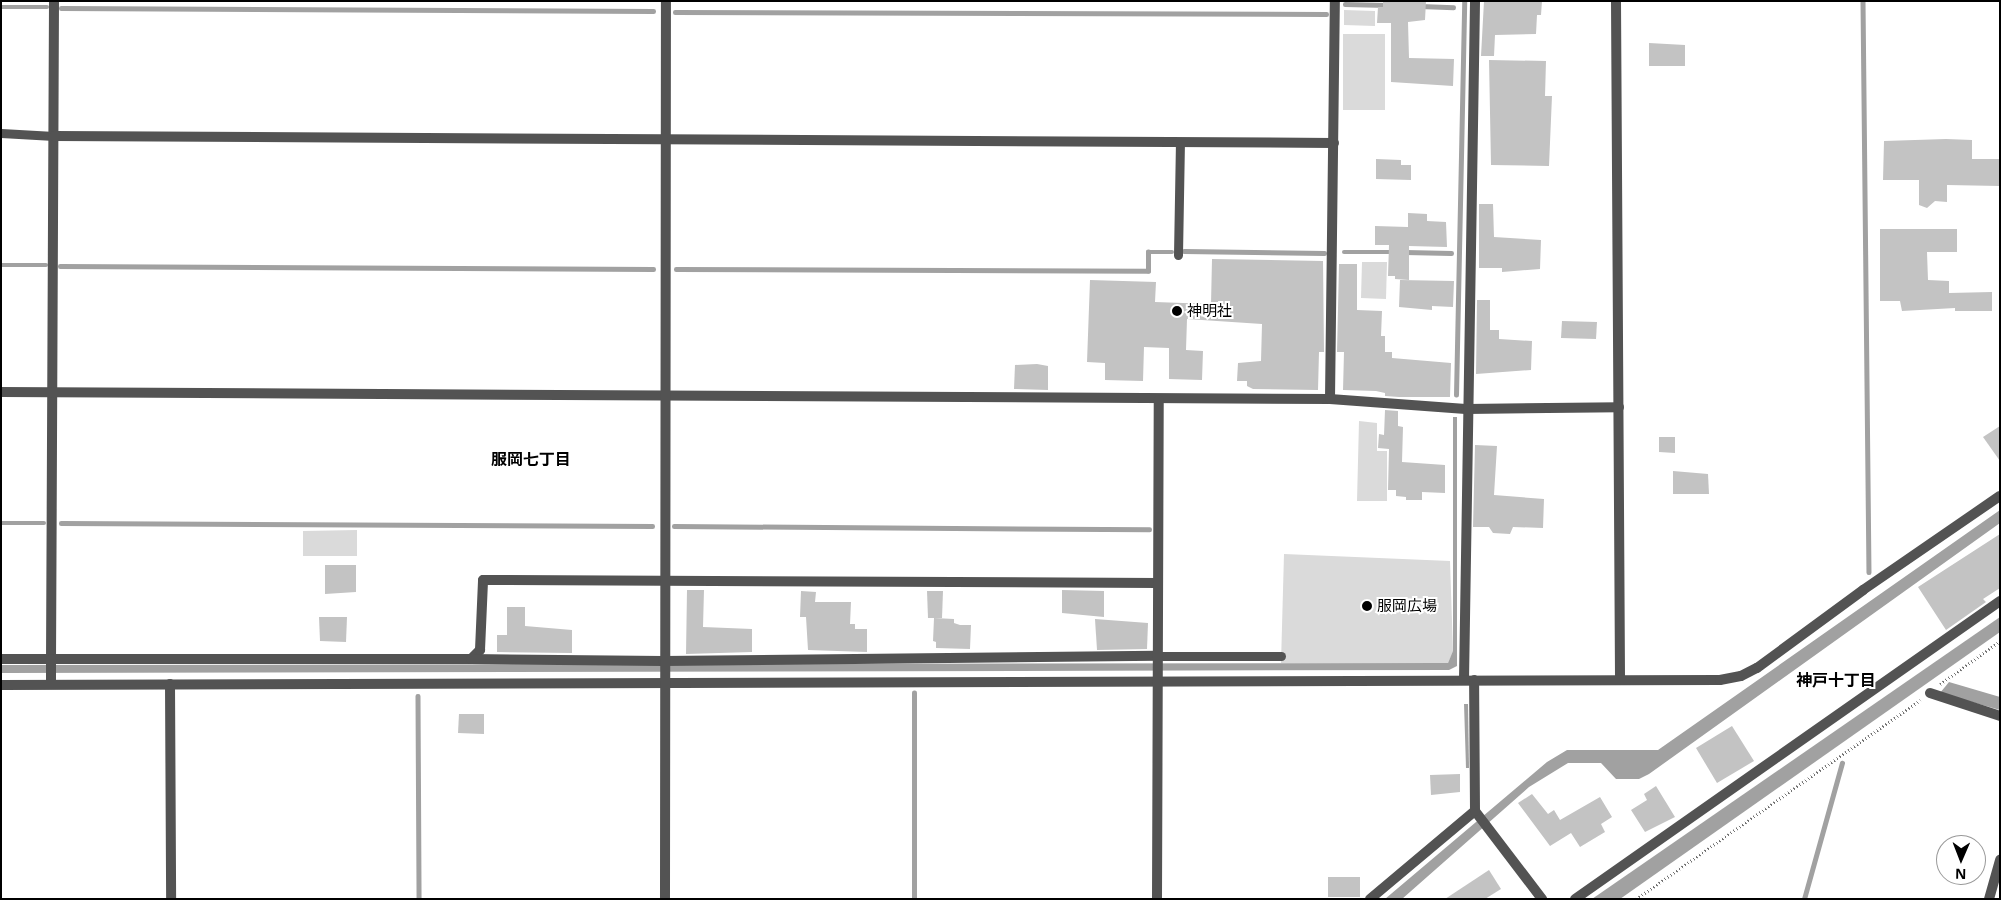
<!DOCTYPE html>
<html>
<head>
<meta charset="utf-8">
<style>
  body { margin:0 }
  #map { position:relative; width:2001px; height:900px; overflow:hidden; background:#fff; font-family:"Open Sans","Noto Sans JP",sans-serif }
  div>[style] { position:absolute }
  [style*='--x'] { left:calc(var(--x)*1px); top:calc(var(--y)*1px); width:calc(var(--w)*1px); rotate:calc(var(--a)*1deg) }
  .green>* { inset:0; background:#dadada }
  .water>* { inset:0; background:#a1a1a1 }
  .stream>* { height:4.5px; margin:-2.25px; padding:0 2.25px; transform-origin:2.25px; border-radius:2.25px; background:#a1a1a1 }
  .building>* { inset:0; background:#c3c3c3 }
  .path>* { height:2.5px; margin-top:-1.25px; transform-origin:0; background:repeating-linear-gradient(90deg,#757575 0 1px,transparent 0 3.5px) }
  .service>* { height:9px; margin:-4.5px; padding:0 4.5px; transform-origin:4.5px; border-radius:4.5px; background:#535353 }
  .minor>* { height:10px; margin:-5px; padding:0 5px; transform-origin:5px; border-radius:5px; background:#535353 }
  .dots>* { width:14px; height:14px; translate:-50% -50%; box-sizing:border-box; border:2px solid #fff; border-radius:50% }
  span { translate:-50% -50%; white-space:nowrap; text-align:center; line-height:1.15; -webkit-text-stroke:4px #fff; paint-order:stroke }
  .poi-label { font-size:15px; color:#000 }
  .left { translate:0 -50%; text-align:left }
  .neighbourhood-label { font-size:16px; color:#000; font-weight:700 }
  .frame { position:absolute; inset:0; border:2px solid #000; pointer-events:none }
  .north { position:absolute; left:1936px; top:835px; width:50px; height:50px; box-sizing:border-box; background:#fff; border:1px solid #999; border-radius:50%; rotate:181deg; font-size:14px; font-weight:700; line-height:20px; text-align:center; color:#000 }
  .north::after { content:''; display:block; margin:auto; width:18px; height:22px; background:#000; clip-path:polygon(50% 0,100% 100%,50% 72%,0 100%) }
</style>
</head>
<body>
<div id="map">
  <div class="green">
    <div style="clip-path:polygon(1344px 10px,1375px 11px,1375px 26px,1344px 25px)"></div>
    <div style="clip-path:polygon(1343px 34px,1385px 34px,1385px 110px,1343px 110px)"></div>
    <div style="clip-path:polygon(1362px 262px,1387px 262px,1386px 299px,1361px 298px)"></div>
    <div style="clip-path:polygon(1359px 421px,1377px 423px,1377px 451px,1387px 451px,1387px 501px,1357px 501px)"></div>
    <div style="clip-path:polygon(357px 530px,357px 556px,303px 556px,303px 531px)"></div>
    <div style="clip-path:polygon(1284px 554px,1450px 561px,1453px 652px,1448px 663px,1281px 663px)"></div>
  </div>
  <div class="water">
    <div style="clip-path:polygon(1453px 417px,1457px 417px,1457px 666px,1449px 670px,1px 673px,1px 665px,1448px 663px,1453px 651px)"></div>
    <div style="clip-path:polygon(2000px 510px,2000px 523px,1649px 774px,1639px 779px,1616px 779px,1601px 763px,1568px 763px,1529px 787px,1402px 899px,1385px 899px,1547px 762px,1567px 750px,1658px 750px)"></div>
    <div style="clip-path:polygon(2000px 617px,2000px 632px,1620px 899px,1592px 899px)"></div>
    <div style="clip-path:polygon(1949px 682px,2000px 697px,2000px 710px,1940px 693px)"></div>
    <div style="clip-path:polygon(1464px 704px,1468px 704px,1469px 768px,1466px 768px)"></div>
  </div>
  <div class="stream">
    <div style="--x:1863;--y:1;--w:571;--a:89.4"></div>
    <div style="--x:1345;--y:4;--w:42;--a:1.4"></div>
    <div style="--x:1420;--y:6;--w:33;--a:2"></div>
    <div style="--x:1;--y:7;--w:46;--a:0"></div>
    <div style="--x:61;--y:8;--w:592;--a:0.29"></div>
    <div style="--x:675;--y:12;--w:651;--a:0.18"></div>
    <div style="--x:1184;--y:251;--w:140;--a:0.8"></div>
    <div style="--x:1344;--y:252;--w:50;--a:0"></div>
    <div style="--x:1405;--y:252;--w:46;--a:1.2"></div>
    <div style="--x:1;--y:265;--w:45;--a:0"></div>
    <div style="--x:60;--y:266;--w:593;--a:0.29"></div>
    <div style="--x:676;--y:269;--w:472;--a:0.2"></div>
    <div style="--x:1148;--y:271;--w:19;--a:-90"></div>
    <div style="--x:1148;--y:252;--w:24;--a:0"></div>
    <div style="--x:1456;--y:395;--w:394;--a:-88.8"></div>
    <div style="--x:1;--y:523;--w:43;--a:0"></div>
    <div style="--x:61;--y:523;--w:591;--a:0.29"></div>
    <div style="--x:674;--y:526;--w:475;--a:0.4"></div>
    <div style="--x:418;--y:696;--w:203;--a:89.7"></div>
    <div style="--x:914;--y:899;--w:206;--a:-90"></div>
    <div style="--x:1804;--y:899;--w:141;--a:-74.4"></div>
  </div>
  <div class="building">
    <div style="clip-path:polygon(1383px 1px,1426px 1px,1425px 20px,1408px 22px,1409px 58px,1454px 59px,1453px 86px,1391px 82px,1391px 23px,1377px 23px,1378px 7px,1383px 7px)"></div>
    <div style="clip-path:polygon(1484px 1px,1542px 1px,1541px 15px,1537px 15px,1536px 34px,1495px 35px,1494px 56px,1481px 56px)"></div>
    <div style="clip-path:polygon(1649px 43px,1685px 45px,1685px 66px,1649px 66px)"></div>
    <div style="clip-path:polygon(1489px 60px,1546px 61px,1545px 96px,1552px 96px,1549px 166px,1491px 165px)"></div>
    <div style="clip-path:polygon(1946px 139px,1972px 140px,1972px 159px,2000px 159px,2000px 186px,1947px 185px,1947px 202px,1935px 201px,1927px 208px,1919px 205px,1919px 180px,1883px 180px,1884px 141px)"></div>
    <div style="clip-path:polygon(1376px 159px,1401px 160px,1401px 165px,1411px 165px,1411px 180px,1376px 179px)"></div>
    <div style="clip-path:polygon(1479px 204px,1493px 204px,1494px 237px,1541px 240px,1540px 269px,1502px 272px,1502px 268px,1479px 268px)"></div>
    <div style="clip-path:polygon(1408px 213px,1427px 214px,1427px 221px,1446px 222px,1447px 247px,1409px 246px,1409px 280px,1395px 279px,1395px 276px,1388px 276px,1389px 245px,1375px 245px,1375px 226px,1408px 227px)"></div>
    <div style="clip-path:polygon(1880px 229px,1957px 229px,1957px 252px,1927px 252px,1928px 280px,1949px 281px,1949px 293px,1992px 292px,1992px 311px,1955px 311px,1955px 308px,1902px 311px,1900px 301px,1880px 301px)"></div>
    <div style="clip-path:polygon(1212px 259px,1323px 261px,1324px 352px,1319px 352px,1318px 390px,1253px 389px,1247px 386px,1247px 381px,1237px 381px,1238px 363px,1261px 361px,1262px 324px,1187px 319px,1186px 350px,1203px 351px,1202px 380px,1169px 379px,1169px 348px,1144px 347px,1143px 381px,1105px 380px,1105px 363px,1087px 362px,1090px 280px,1156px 282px,1155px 302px,1211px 304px)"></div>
    <div style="clip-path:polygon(1339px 264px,1357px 264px,1357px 310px,1382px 311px,1381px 336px,1385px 336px,1385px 352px,1392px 352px,1392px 358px,1451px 363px,1450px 397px,1399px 397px,1385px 396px,1385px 393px,1376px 391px,1343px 390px,1344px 352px,1337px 352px)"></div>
    <div style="clip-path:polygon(1400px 280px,1454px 281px,1453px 307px,1432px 306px,1432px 310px,1399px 307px)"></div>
    <div style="clip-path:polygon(1477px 300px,1490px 300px,1490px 330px,1499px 330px,1499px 339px,1532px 341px,1531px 370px,1476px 374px)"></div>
    <div style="clip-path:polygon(1562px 321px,1597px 322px,1596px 339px,1561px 338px)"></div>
    <div style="clip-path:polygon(1037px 364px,1048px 366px,1048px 390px,1014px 389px,1015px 365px)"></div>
    <div style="clip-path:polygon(1385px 410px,1398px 411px,1398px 426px,1403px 427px,1402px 462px,1445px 465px,1445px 493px,1422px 492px,1422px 500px,1406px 500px,1406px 497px,1396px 496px,1396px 490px,1388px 490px,1389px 449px,1378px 448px,1379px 434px,1384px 435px)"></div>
    <div style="clip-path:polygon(2000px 426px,2000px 461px,1983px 437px)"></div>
    <div style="clip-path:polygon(1659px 437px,1675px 437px,1675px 453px,1659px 452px)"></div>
    <div style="clip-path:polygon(1475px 445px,1497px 446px,1494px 495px,1544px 499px,1543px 528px,1513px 527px,1510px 534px,1493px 533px,1489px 527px,1473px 527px)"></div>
    <div style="clip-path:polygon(1673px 471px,1708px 474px,1709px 494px,1673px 494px)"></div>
    <div style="clip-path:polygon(2000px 534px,2000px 588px,1983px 599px,1986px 602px,1946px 630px,1918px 587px)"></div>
    <div style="clip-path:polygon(325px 565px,356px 565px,356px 592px,325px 594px)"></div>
    <div style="clip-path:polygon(687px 590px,704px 590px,703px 627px,752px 629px,752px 652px,686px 654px)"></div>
    <div style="clip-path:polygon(1062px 590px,1104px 591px,1104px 617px,1062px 613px)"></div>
    <div style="clip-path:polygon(801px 591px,816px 592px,815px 602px,851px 602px,850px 624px,855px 624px,855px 629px,867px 629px,867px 652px,808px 650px,806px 617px,800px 617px)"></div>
    <div style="clip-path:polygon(927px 591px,943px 591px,942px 618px,928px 618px)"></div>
    <div style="clip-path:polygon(507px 607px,525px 607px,525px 626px,572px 630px,572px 653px,497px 652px,497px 635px,507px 635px)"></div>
    <div style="clip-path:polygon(319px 617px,347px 617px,346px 642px,320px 641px)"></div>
    <div style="clip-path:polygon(934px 618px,954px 619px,954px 623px,960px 625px,971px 625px,970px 649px,936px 648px,936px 642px,933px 641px)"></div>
    <div style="clip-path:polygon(1095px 619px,1148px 623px,1147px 649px,1097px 650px)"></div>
    <div style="clip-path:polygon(459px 714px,484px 714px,484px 734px,458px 733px)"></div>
    <div style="clip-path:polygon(1732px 726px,1754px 761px,1717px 783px,1696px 748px)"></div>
    <div style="clip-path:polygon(1460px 774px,1460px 792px,1431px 795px,1430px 775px)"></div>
    <div style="clip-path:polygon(1656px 786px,1675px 817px,1645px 832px,1631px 810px,1647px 800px,1644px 794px)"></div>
    <div style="clip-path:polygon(1532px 794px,1548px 814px,1554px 810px,1560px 820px,1600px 797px,1612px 817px,1601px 824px,1605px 832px,1580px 847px,1571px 833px,1550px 846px,1518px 803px)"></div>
    <div style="clip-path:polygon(1489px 870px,1501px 889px,1485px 899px,1445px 899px)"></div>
    <div style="clip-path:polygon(1328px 877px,1360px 877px,1360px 897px,1328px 897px)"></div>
  </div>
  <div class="path">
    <div style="--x:1940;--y:684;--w:74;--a:-35.6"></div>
    <div style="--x:1636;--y:899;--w:347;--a:-35"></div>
  </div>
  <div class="service">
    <div style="--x:1;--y:133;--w:53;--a:3.2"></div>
    <div style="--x:1178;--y:255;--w:113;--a:-89"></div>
    <div style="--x:1157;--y:656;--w:124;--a:0"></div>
  </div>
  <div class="minor">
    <div style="--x:54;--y:1;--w:658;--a:90.26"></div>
    <div style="--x:51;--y:659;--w:420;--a:0"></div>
    <div style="--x:471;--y:659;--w:13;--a:-45"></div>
    <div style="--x:480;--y:650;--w:70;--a:-87.5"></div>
    <div style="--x:483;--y:580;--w:675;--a:0.25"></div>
    <div style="--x:1616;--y:1;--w:678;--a:89.66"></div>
    <div style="--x:54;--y:136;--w:1280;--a:0.31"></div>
    <div style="--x:1;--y:392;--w:1329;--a:0.3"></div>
    <div style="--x:1330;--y:399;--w:136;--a:4.2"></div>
    <div style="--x:1466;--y:409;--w:153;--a:-0.7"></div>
    <div style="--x:1330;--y:399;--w:398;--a:-89.3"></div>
    <div style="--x:1;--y:659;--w:50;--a:0"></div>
    <div style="--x:51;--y:659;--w:25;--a:90"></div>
    <div style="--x:471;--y:659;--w:192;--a:0.6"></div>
    <div style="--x:663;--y:661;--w:494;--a:-0.6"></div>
    <div style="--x:1464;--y:680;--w:679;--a:-89.07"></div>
    <div style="--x:170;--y:684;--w:215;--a:89.7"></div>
    <div style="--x:1;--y:685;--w:1719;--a:-0.17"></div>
    <div style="--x:1720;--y:680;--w:21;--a:-11"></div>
    <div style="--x:1741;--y:676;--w:18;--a:-27"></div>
    <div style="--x:1757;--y:668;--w:132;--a:-36.3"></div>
    <div style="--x:1863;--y:590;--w:166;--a:-34.5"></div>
    <div style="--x:1930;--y:693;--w:74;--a:18.2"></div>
    <div style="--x:1475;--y:811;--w:111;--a:52.7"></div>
    <div style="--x:665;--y:899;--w:898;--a:-89.94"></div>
    <div style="--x:1157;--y:899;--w:499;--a:-89.8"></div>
    <div style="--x:1370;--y:899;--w:137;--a:-40"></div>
    <div style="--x:1475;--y:811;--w:131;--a:-90.4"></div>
    <div style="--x:1575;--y:899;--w:519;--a:-35.04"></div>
    <div style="--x:1989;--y:899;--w:41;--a:-74.2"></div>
  </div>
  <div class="dots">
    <div style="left:1177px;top:311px;background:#000"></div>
    <div style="left:1367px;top:606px;background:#000"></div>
  </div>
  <div class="poi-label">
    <span class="left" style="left:1187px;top:311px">神明社</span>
    <span class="left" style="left:1377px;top:606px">服岡広場</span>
  </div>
  <div class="neighbourhood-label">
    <span style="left:531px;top:459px">服岡七丁目</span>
    <span style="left:1836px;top:680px">神戸十丁目</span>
  </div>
  <div class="frame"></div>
  <div class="north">N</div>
</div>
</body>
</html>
